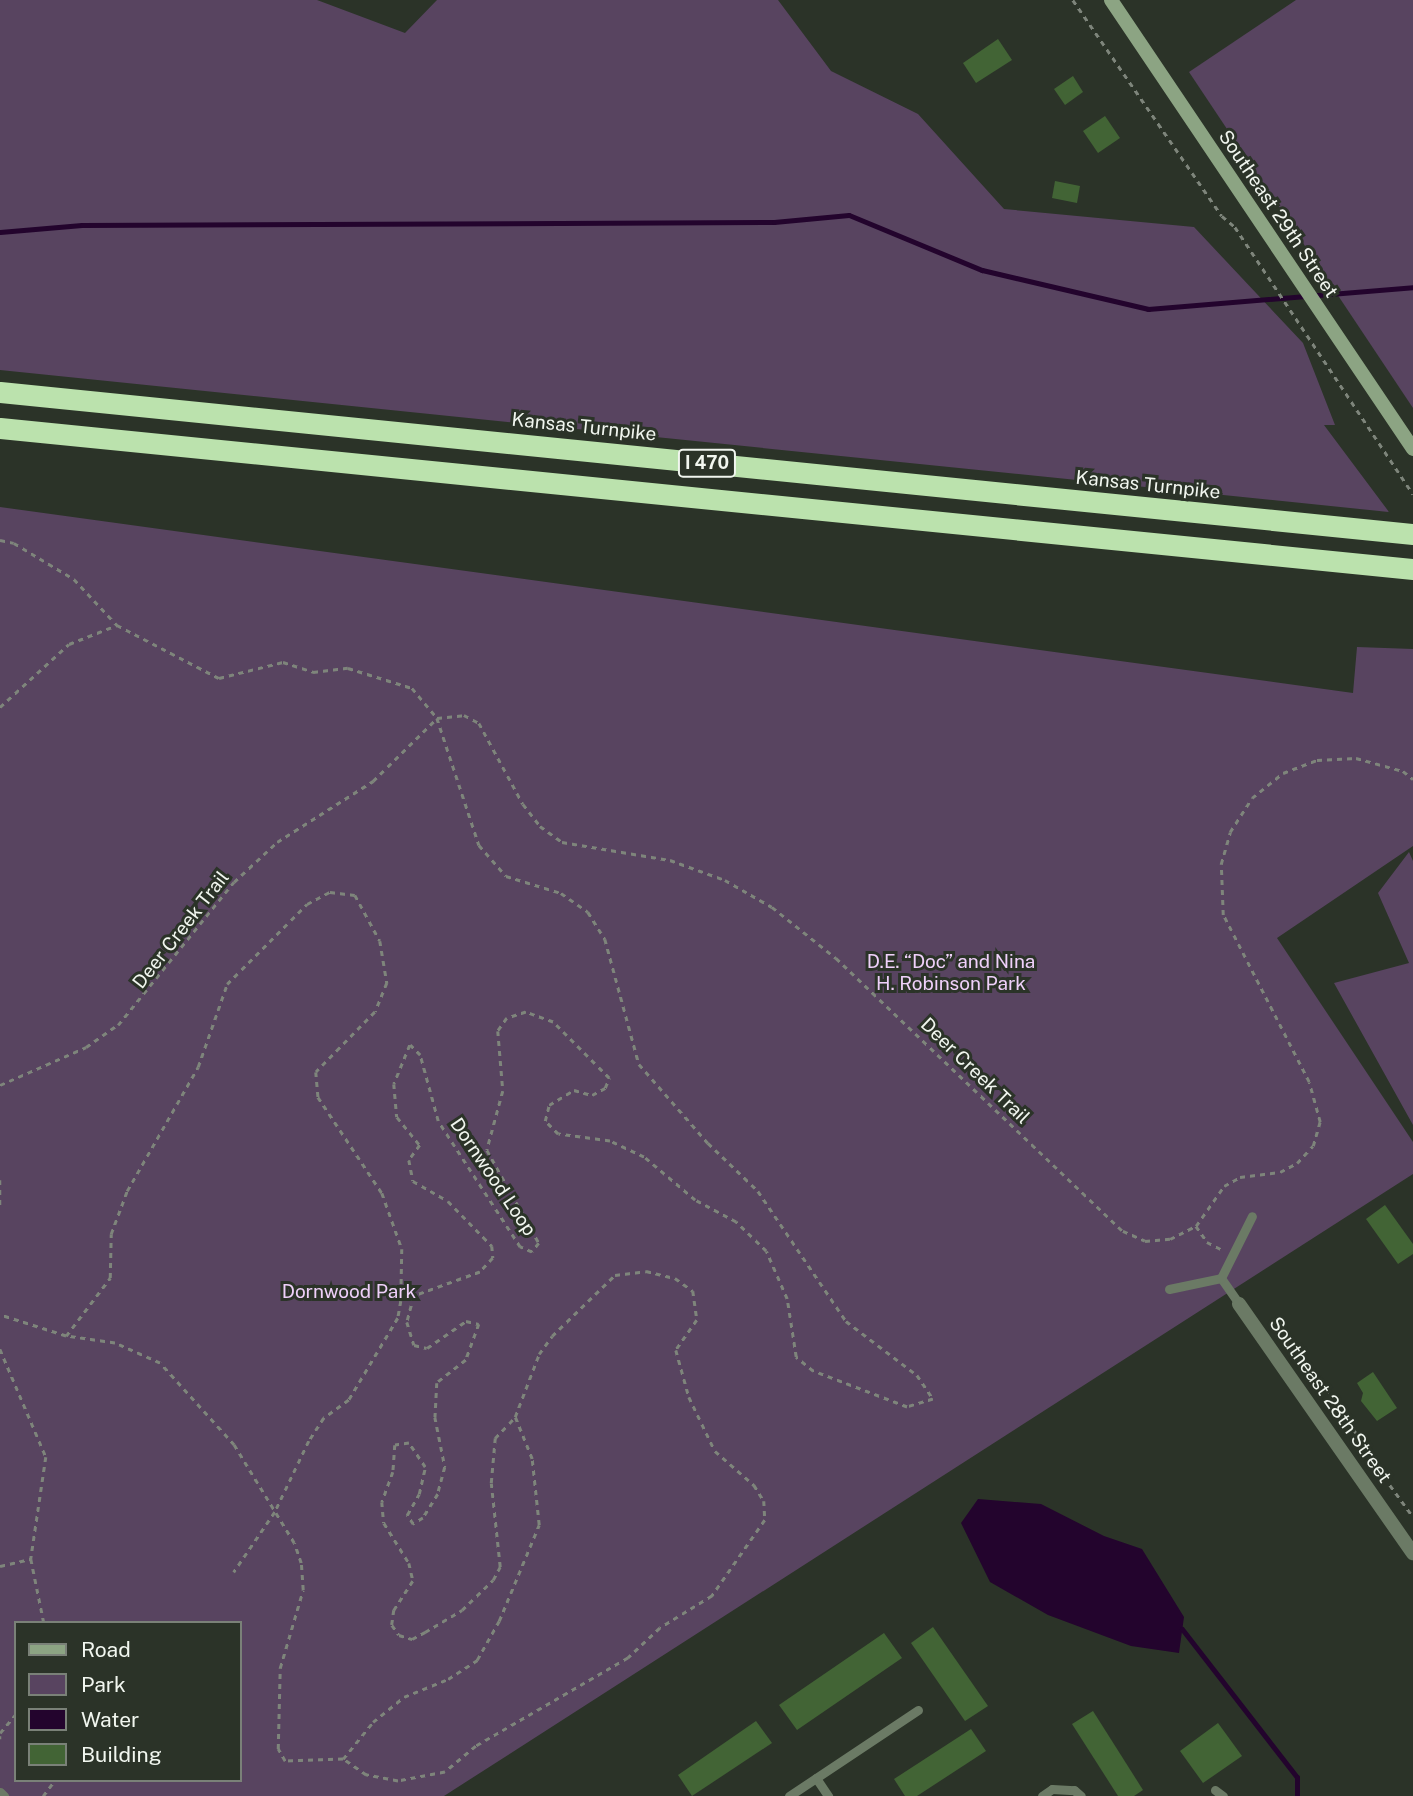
<!DOCTYPE html>
<html>
<head>
<meta charset="utf-8">
<style>
  body { margin:0 }
  #map { position:relative; width:1413px; height:1796px; overflow:hidden; background:#2b3328; font-family:"Public Sans",sans-serif }
  div>[style] { position:absolute }
  [style*='--x'] { left:calc(var(--x)*1px); top:calc(var(--y)*1px); width:calc(var(--w)*1px); rotate:calc(var(--a)*1deg) }
  .green>* { inset:0; background:#584460 }
  .water>* { inset:0; background:#23042d }
  .stream>* { height:5px; margin:-2.5px; padding:0 2.5px; transform-origin:2.5px; border-radius:2.5px; background:#23042d }
  .building>* { inset:0; background:#426435 }
  .path>* { height:2.5px; margin-top:-1.25px; transform-origin:0; background:repeating-linear-gradient(90deg,#7e857b 0 5px,transparent 0 10px) }
  .lane>* { height:9px; margin:-4.5px; padding:0 4.5px; transform-origin:4.5px; border-radius:4.5px; background:#6b7a65 }
  .street>* { height:14px; margin:-7px; padding:0 7px; transform-origin:7px; border-radius:7px; background:#6b7a65 }
  .secondary>* { height:14px; margin:-7px; padding:0 7px; transform-origin:7px; border-radius:7px; background:#8ca483 }
  .highway>* { height:21px; margin:-10.5px; padding:0 10.5px; transform-origin:10.5px; border-radius:10.5px; background:#bbe2ad }
  span { translate:-50% -50%; white-space:nowrap; text-align:center; line-height:1.15; -webkit-text-stroke:6px #2b3328; paint-order:stroke }
  .shield-label span { padding:2px 5px; background:#2b3328; border:2px solid; border-radius:5px; -webkit-text-stroke-width:0 }
  .shield-label { font-size:18px; color:#f1f6ef; font-weight:700 }
  .street-label { font-size:19px; color:#f1f6ef }
  .park-label { font-size:19px; color:#efd0fa }
  .legend { position:absolute; left:14px; top:1621px; width:228px; height:161px; box-sizing:border-box; background:#2b3328; border:2px solid #7a8178; margin:0; padding:9px 12px; list-style:none; font-size:21px; color:#f1f6ef }
  .legend li { display:flex; align-items:center; gap:14px; height:35px }
  .legend b { width:35px; border:2px solid #7a8178 }
</style>
</head>
<body>
<div id="map">
  <div class="green">
    <div style="clip-path:polygon(0 0,317px 0,405px 33px,437px 0,778px 0,831px 71px,918px 114px,1004px 209px,1194px 227px,1303px 343px,1335px 425px,1324px 425px,1389px 512px,0 370px)"></div>
    <div style="clip-path:polygon(1296px 0,1413px 0,1413px 408px,1189px 72px)"></div>
    <div style="clip-path:polygon(evenodd,0 507px,1353px 693px,1357px 647px,1413px 649px,1413px 846px,1277px 938px,1413px 1142px,1413px 1174px,444px 1796px,0 1796px,0 507px,16px 1623px,240px 1623px,240px 1780px,16px 1780px,16px 1623px)"></div>
    <div style="clip-path:polygon(1409px 852px,1413px 861px,1413px 1125px,1334px 983px,1409px 963px,1378px 893px)"></div>
  </div>
  <div class="water">
    <div style="clip-path:polygon(978px 1499px,1041px 1504px,1104px 1536px,1142px 1549px,1184px 1617px,1179px 1653px,1131px 1646px,1048px 1615px,990px 1582px,961px 1523px)"></div>
  </div>
  <div class="stream">
    <div style="--x:0;--y:232;--w:82;--a:-4.9"></div>
    <div style="--x:82;--y:225;--w:692;--a:-0.25"></div>
    <div style="--x:774;--y:222;--w:75;--a:-5.3"></div>
    <div style="--x:849;--y:215;--w:144;--a:22.5"></div>
    <div style="--x:982;--y:270;--w:171;--a:13.2"></div>
    <div style="--x:1148;--y:309;--w:266;--a:-4.7"></div>
    <div style="--x:1182;--y:1629;--w:187;--a:52.2"></div>
    <div style="--x:1297;--y:1777;--w:19;--a:90"></div>
  </div>
  <div class="building">
    <div style="clip-path:polygon(998px 39px,1012px 60px,976px 83px,963px 63px)"></div>
    <div style="clip-path:polygon(1073px 76px,1083px 92px,1065px 105px,1054px 89px)"></div>
    <div style="clip-path:polygon(1105px 116px,1120px 138px,1098px 153px,1083px 131px)"></div>
    <div style="clip-path:polygon(1055px 181px,1080px 186px,1077px 203px,1052px 198px)"></div>
    <div style="clip-path:polygon(1385px 1205px,1413px 1244px,1413px 1254px,1398px 1264px,1366px 1219px)"></div>
    <div style="clip-path:polygon(1373px 1372px,1397px 1408px,1377px 1421px,1361px 1401px,1363px 1393px,1357px 1383px)"></div>
    <div style="clip-path:polygon(933px 1627px,988px 1706px,965px 1721px,911px 1643px)"></div>
    <div style="clip-path:polygon(884px 1633px,902px 1658px,797px 1730px,779px 1705px)"></div>
    <div style="clip-path:polygon(1093px 1711px,1143px 1790px,1134px 1796px,1118px 1796px,1072px 1724px)"></div>
    <div style="clip-path:polygon(756px 1721px,772px 1743px,692px 1796px,678px 1775px)"></div>
    <div style="clip-path:polygon(1218px 1723px,1242px 1756px,1203px 1783px,1180px 1751px)"></div>
    <div style="clip-path:polygon(971px 1729px,986px 1751px,917px 1796px,905px 1796px,894px 1779px)"></div>
  </div>
  <div class="path">
    <div style="--x:1073;--y:0;--w:262;--a:55.4"></div>
    <div style="--x:1222;--y:216;--w:17;--a:40"></div>
    <div style="--x:1235;--y:227;--w:321;--a:56.3"></div>
    <div style="--x:0;--y:540;--w:14;--a:12"></div>
    <div style="--x:14;--y:543;--w:70;--a:31"></div>
    <div style="--x:74;--y:579;--w:63;--a:46.9"></div>
    <div style="--x:0;--y:707;--w:93;--a:-42.4"></div>
    <div style="--x:69;--y:644;--w:52;--a:-21.6"></div>
    <div style="--x:117;--y:625;--w:115;--a:27.5"></div>
    <div style="--x:219;--y:678;--w:66;--a:-14"></div>
    <div style="--x:283;--y:662;--w:32;--a:18"></div>
    <div style="--x:313;--y:672;--w:35;--a:-7"></div>
    <div style="--x:348;--y:668;--w:67;--a:17.4"></div>
    <div style="--x:412;--y:688;--w:39;--a:50"></div>
    <div style="--x:437;--y:718;--w:134;--a:71.7"></div>
    <div style="--x:479;--y:845;--w:41;--a:48.9"></div>
    <div style="--x:506;--y:876;--w:58;--a:17.2"></div>
    <div style="--x:561;--y:893;--w:33;--a:35"></div>
    <div style="--x:588;--y:912;--w:32;--a:58"></div>
    <div style="--x:605;--y:939;--w:130;--a:74.8"></div>
    <div style="--x:639;--y:1064;--w:105;--a:48.9"></div>
    <div style="--x:708;--y:1143;--w:69;--a:43.8"></div>
    <div style="--x:758;--y:1191;--w:157;--a:55.9"></div>
    <div style="--x:846;--y:1321;--w:89;--a:37.3"></div>
    <div style="--x:917;--y:1375;--w:29;--a:56"></div>
    <div style="--x:933;--y:1399;--w:27;--a:163"></div>
    <div style="--x:907;--y:1407;--w:101;--a:-159"></div>
    <div style="--x:813;--y:1371;--w:22;--a:-141"></div>
    <div style="--x:796;--y:1357;--w:59;--a:-98.8"></div>
    <div style="--x:787;--y:1299;--w:52;--a:-113.6"></div>
    <div style="--x:766;--y:1251;--w:42;--a:-136"></div>
    <div style="--x:736;--y:1222;--w:47;--a:-151.8"></div>
    <div style="--x:695;--y:1200;--w:67;--a:-139.9"></div>
    <div style="--x:644;--y:1157;--w:38;--a:-155"></div>
    <div style="--x:610;--y:1141;--w:52;--a:-172.3"></div>
    <div style="--x:558;--y:1134;--w:18;--a:-135"></div>
    <div style="--x:545;--y:1121;--w:16;--a:-76"></div>
    <div style="--x:549;--y:1105;--w:29;--a:-31"></div>
    <div style="--x:574;--y:1090;--w:19;--a:16"></div>
    <div style="--x:592;--y:1095;--w:15;--a:-28"></div>
    <div style="--x:605;--y:1088;--w:11;--a:-68"></div>
    <div style="--x:609;--y:1078;--w:79;--a:-135"></div>
    <div style="--x:553;--y:1022;--w:29;--a:-160"></div>
    <div style="--x:526;--y:1012;--w:20;--a:162"></div>
    <div style="--x:507;--y:1018;--w:16;--a:125"></div>
    <div style="--x:498;--y:1031;--w:60;--a:85.2"></div>
    <div style="--x:503;--y:1091;--w:61;--a:105.2"></div>
    <div style="--x:487;--y:1150;--w:107;--a:60.8"></div>
    <div style="--x:539;--y:1243;--w:11;--a:128"></div>
    <div style="--x:532;--y:1252;--w:13;--a:-157"></div>
    <div style="--x:520;--y:1247;--w:150;--a:-123.1"></div>
    <div style="--x:438;--y:1121;--w:68;--a:-105.3"></div>
    <div style="--x:420;--y:1055;--w:14;--a:-135"></div>
    <div style="--x:410;--y:1045;--w:42;--a:112.3"></div>
    <div style="--x:394;--y:1084;--w:33;--a:85"></div>
    <div style="--x:397;--y:1117;--w:36;--a:51"></div>
    <div style="--x:420;--y:1145;--w:19;--a:126"></div>
    <div style="--x:409;--y:1160;--w:21;--a:79"></div>
    <div style="--x:413;--y:1181;--w:40;--a:29.7"></div>
    <div style="--x:448;--y:1201;--w:63;--a:45.6"></div>
    <div style="--x:492;--y:1246;--w:12;--a:85"></div>
    <div style="--x:493;--y:1258;--w:19;--a:133"></div>
    <div style="--x:480;--y:1272;--w:70;--a:160"></div>
    <div style="--x:414;--y:1296;--w:27;--a:105"></div>
    <div style="--x:407;--y:1322;--w:24;--a:73"></div>
    <div style="--x:414;--y:1345;--w:13;--a:13"></div>
    <div style="--x:427;--y:1348;--w:47;--a:-34.7"></div>
    <div style="--x:466;--y:1321;--w:13;--a:13"></div>
    <div style="--x:479;--y:1324;--w:38;--a:110"></div>
    <div style="--x:466;--y:1360;--w:37;--a:142"></div>
    <div style="--x:437;--y:1383;--w:34;--a:93"></div>
    <div style="--x:435;--y:1417;--w:51;--a:78.7"></div>
    <div style="--x:445;--y:1467;--w:28;--a:105"></div>
    <div style="--x:438;--y:1494;--w:28;--a:122"></div>
    <div style="--x:423;--y:1518;--w:12;--a:149"></div>
    <div style="--x:413;--y:1524;--w:11;--a:-124"></div>
    <div style="--x:407;--y:1515;--w:24;--a:-60"></div>
    <div style="--x:419;--y:1494;--w:28;--a:-77"></div>
    <div style="--x:425;--y:1467;--w:29;--a:-124"></div>
    <div style="--x:409;--y:1443;--w:14;--a:172"></div>
    <div style="--x:395;--y:1445;--w:27;--a:94"></div>
    <div style="--x:393;--y:1472;--w:32;--a:110"></div>
    <div style="--x:382;--y:1502;--w:21;--a:85"></div>
    <div style="--x:384;--y:1523;--w:47;--a:58"></div>
    <div style="--x:409;--y:1563;--w:18;--a:77"></div>
    <div style="--x:413;--y:1581;--w:35;--a:123"></div>
    <div style="--x:394;--y:1610;--w:15;--a:98"></div>
    <div style="--x:392;--y:1625;--w:12;--a:55"></div>
    <div style="--x:399;--y:1635;--w:14;--a:17"></div>
    <div style="--x:412;--y:1639;--w:15;--a:-28"></div>
    <div style="--x:425;--y:1632;--w:43;--a:-30.7"></div>
    <div style="--x:462;--y:1610;--w:43;--a:-44.1"></div>
    <div style="--x:493;--y:1580;--w:15;--a:-62"></div>
    <div style="--x:500;--y:1567;--w:84;--a:-96.1"></div>
    <div style="--x:491;--y:1483;--w:45;--a:-84.9"></div>
    <div style="--x:495;--y:1438;--w:29;--a:-46"></div>
    <div style="--x:515;--y:1417;--w:67;--a:-69.1"></div>
    <div style="--x:539;--y:1354;--w:22;--a:-54"></div>
    <div style="--x:552;--y:1336;--w:88;--a:-44.1"></div>
    <div style="--x:615;--y:1275;--w:31;--a:-7"></div>
    <div style="--x:646;--y:1271;--w:30;--a:14"></div>
    <div style="--x:675;--y:1278;--w:22;--a:36"></div>
    <div style="--x:693;--y:1291;--w:29;--a:82"></div>
    <div style="--x:697;--y:1320;--w:37;--a:125"></div>
    <div style="--x:676;--y:1350;--w:49;--a:74.5"></div>
    <div style="--x:689;--y:1397;--w:60;--a:64.3"></div>
    <div style="--x:715;--y:1451;--w:52;--a:41.1"></div>
    <div style="--x:754;--y:1485;--w:19;--a:58"></div>
    <div style="--x:764;--y:1501;--w:19;--a:87"></div>
    <div style="--x:765;--y:1520;--w:93;--a:124.9"></div>
    <div style="--x:712;--y:1596;--w:61;--a:148.4"></div>
    <div style="--x:660;--y:1628;--w:44;--a:136.8"></div>
    <div style="--x:628;--y:1658;--w:176;--a:149.9"></div>
    <div style="--x:476;--y:1746;--w:40;--a:140"></div>
    <div style="--x:445;--y:1772;--w:48;--a:169.2"></div>
    <div style="--x:398;--y:1781;--w:33;--a:-169"></div>
    <div style="--x:366;--y:1775;--w:28;--a:-145"></div>
    <div style="--x:343;--y:1759;--w:58;--a:178"></div>
    <div style="--x:285;--y:1761;--w:14;--a:-120"></div>
    <div style="--x:278;--y:1749;--w:81;--a:-88.6"></div>
    <div style="--x:280;--y:1668;--w:81;--a:-73.6"></div>
    <div style="--x:303;--y:1590;--w:27;--a:-94"></div>
    <div style="--x:301;--y:1563;--w:21;--a:-109"></div>
    <div style="--x:294;--y:1543;--w:115;--a:-121.5"></div>
    <div style="--x:234;--y:1445;--w:110;--a:-132.1"></div>
    <div style="--x:160;--y:1363;--w:49;--a:-156"></div>
    <div style="--x:115;--y:1343;--w:49;--a:-171.9"></div>
    <div style="--x:66;--y:1336;--w:69;--a:-162.3"></div>
    <div style="--x:0;--y:1085;--w:94;--a:-23.8"></div>
    <div style="--x:86;--y:1047;--w:39;--a:-35"></div>
    <div style="--x:118;--y:1025;--w:184;--a:-51"></div>
    <div style="--x:234;--y:882;--w:59;--a:-42.9"></div>
    <div style="--x:277;--y:842;--w:114;--a:-32.4"></div>
    <div style="--x:373;--y:781;--w:90;--a:-44.5"></div>
    <div style="--x:437;--y:718;--w:27;--a:-6"></div>
    <div style="--x:464;--y:715;--w:17;--a:28"></div>
    <div style="--x:479;--y:723;--w:92;--a:61.5"></div>
    <div style="--x:523;--y:804;--w:28;--a:52"></div>
    <div style="--x:540;--y:826;--w:27;--a:36"></div>
    <div style="--x:562;--y:842;--w:109;--a:9.5"></div>
    <div style="--x:670;--y:860;--w:59;--a:20"></div>
    <div style="--x:725;--y:880;--w:54;--a:29.9"></div>
    <div style="--x:772;--y:907;--w:82;--a:38.6"></div>
    <div style="--x:836;--y:958;--w:396;--a:43.6"></div>
    <div style="--x:1123;--y:1231;--w:24;--a:24"></div>
    <div style="--x:1145;--y:1241;--w:25;--a:-5"></div>
    <div style="--x:1170;--y:1239;--w:29;--a:-27"></div>
    <div style="--x:1196;--y:1226;--w:49;--a:-55"></div>
    <div style="--x:1224;--y:1186;--w:18;--a:-29"></div>
    <div style="--x:1240;--y:1177;--w:40;--a:-7.1"></div>
    <div style="--x:1280;--y:1172;--w:19;--a:-28"></div>
    <div style="--x:1297;--y:1163;--w:23;--a:-47"></div>
    <div style="--x:1313;--y:1146;--w:25;--a:-74"></div>
    <div style="--x:1320;--y:1122;--w:41;--a:-105.4"></div>
    <div style="--x:1309;--y:1082;--w:188;--a:-117.2"></div>
    <div style="--x:1223;--y:915;--w:51;--a:-92.2"></div>
    <div style="--x:1221;--y:864;--w:33;--a:-74"></div>
    <div style="--x:1230;--y:832;--w:40;--a:-57.1"></div>
    <div style="--x:1252;--y:798;--w:40;--a:-39"></div>
    <div style="--x:1283;--y:773;--w:36;--a:-21"></div>
    <div style="--x:1317;--y:760;--w:39;--a:-3"></div>
    <div style="--x:1356;--y:758;--w:49;--a:15.5"></div>
    <div style="--x:1403;--y:771;--w:13;--a:39"></div>
    <div style="--x:0;--y:1180;--w:29;--a:90"></div>
    <div style="--x:1196;--y:1226;--w:19;--a:55"></div>
    <div style="--x:1207;--y:1242;--w:16;--a:27"></div>
    <div style="--x:66;--y:1336;--w:73;--a:-52.8"></div>
    <div style="--x:110;--y:1278;--w:44;--a:-88.7"></div>
    <div style="--x:111;--y:1234;--w:46;--a:-69.6"></div>
    <div style="--x:127;--y:1191;--w:143;--a:-60.2"></div>
    <div style="--x:198;--y:1067;--w:88;--a:-70.7"></div>
    <div style="--x:227;--y:984;--w:113;--a:-45"></div>
    <div style="--x:307;--y:904;--w:26;--a:-28"></div>
    <div style="--x:330;--y:892;--w:25;--a:7"></div>
    <div style="--x:355;--y:895;--w:52;--a:61.5"></div>
    <div style="--x:380;--y:941;--w:43;--a:80.5"></div>
    <div style="--x:387;--y:983;--w:31;--a:112"></div>
    <div style="--x:375;--y:1012;--w:84;--a:134.5"></div>
    <div style="--x:316;--y:1072;--w:25;--a:85"></div>
    <div style="--x:318;--y:1097;--w:115;--a:56.3"></div>
    <div style="--x:382;--y:1193;--w:59;--a:70.3"></div>
    <div style="--x:402;--y:1249;--w:52;--a:91.1"></div>
    <div style="--x:401;--y:1301;--w:17;--a:100"></div>
    <div style="--x:398;--y:1318;--w:96;--a:120.9"></div>
    <div style="--x:349;--y:1400;--w:31;--a:144"></div>
    <div style="--x:324;--y:1418;--w:27;--a:123"></div>
    <div style="--x:309;--y:1441;--w:79;--a:115.6"></div>
    <div style="--x:275;--y:1512;--w:73;--a:124.3"></div>
    <div style="--x:0;--y:1349;--w:117;--a:66.9"></div>
    <div style="--x:46;--y:1457;--w:103;--a:98.4"></div>
    <div style="--x:1326;--y:1389;--w:73;--a:55.7"></div>
    <div style="--x:1390;--y:1485;--w:39;--a:54"></div>
    <div style="--x:0;--y:1566;--w:32;--a:-13"></div>
    <div style="--x:31;--y:1559;--w:65;--a:78.5"></div>
    <div style="--x:0;--y:1733;--w:25;--a:-50"></div>
    <div style="--x:0;--y:1736;--w:3;--a:90"></div>
    <div style="--x:343;--y:1759;--w:48;--a:-51"></div>
    <div style="--x:373;--y:1722;--w:40;--a:-39"></div>
    <div style="--x:404;--y:1697;--w:48;--a:-22.2"></div>
    <div style="--x:448;--y:1679;--w:35;--a:-33"></div>
    <div style="--x:477;--y:1660;--w:45;--a:-60.6"></div>
    <div style="--x:499;--y:1621;--w:104;--a:-67.4"></div>
    <div style="--x:539;--y:1525;--w:66;--a:-96.1"></div>
    <div style="--x:532;--y:1459;--w:45;--a:-112"></div>
    <div style="--x:43;--y:1796;--w:20;--a:-53"></div>
  </div>
  <div class="lane">
    <div style="--x:1221;--y:1278;--w:32;--a:55"></div>
    <div style="--x:1169;--y:1289;--w:53;--a:-11.9"></div>
    <div style="--x:1221;--y:1278;--w:69;--a:-63.4"></div>
    <div style="--x:816;--y:1778;--w:22;--a:56"></div>
    <div style="--x:1215;--y:1790;--w:10;--a:37"></div>
    <div style="--x:0;--y:1792;--w:6;--a:45"></div>
    <div style="--x:789;--y:1796;--w:155;--a:-33.7"></div>
    <div style="--x:1042;--y:1796;--w:12;--a:-35"></div>
    <div style="--x:1052;--y:1789;--w:22;--a:3"></div>
    <div style="--x:1074;--y:1790;--w:9;--a:41"></div>
  </div>
  <div class="street">
    <div style="--x:1239;--y:1304;--w:304;--a:55.1"></div>
  </div>
  <div class="secondary">
    <div style="--x:1111;--y:0;--w:541;--a:56.07"></div>
  </div>
  <div class="highway">
    <div style="--x:0;--y:392;--w:1420;--a:5.74"></div>
    <div style="--x:0;--y:428;--w:1420;--a:5.7"></div>
  </div>
  <div class="shield-label">
    <span style="left:707px;top:463px">I 470</span>
  </div>
  <div class="street-label">
    <span style="left:1278px;top:214px;rotate:56deg">Southeast 29th Street</span>
    <span style="left:584px;top:427px;rotate:6deg">Kansas Turnpike</span>
    <span style="left:1148px;top:485px;rotate:6deg">Kansas Turnpike</span>
    <span style="left:181px;top:930px;rotate:-52deg">Deer Creek Trail</span>
    <span style="left:975px;top:1071px;rotate:44deg">Deer Creek Trail</span>
    <span style="left:493px;top:1177px;rotate:56deg">Dornwood Loop</span>
    <span style="left:1330px;top:1400px;rotate:55deg">Southeast 28th Street</span>
  </div>
  <div class="park-label">
    <span style="left:951px;top:973px">D.E. “Doc” and Nina<br>H. Robinson Park</span>
    <span style="left:349px;top:1292px">Dornwood Park</span>
  </div>
  <ul class="legend">
  <li><b style="height:9px;background:#8ca483"></b>Road</li>
  <li><b style="height:19px;background:#584460"></b>Park</li>
  <li><b style="height:19px;background:#23042d"></b>Water</li>
  <li><b style="height:19px;background:#426435"></b>Building</li>
  </ul>
</div>
</body>
</html>
